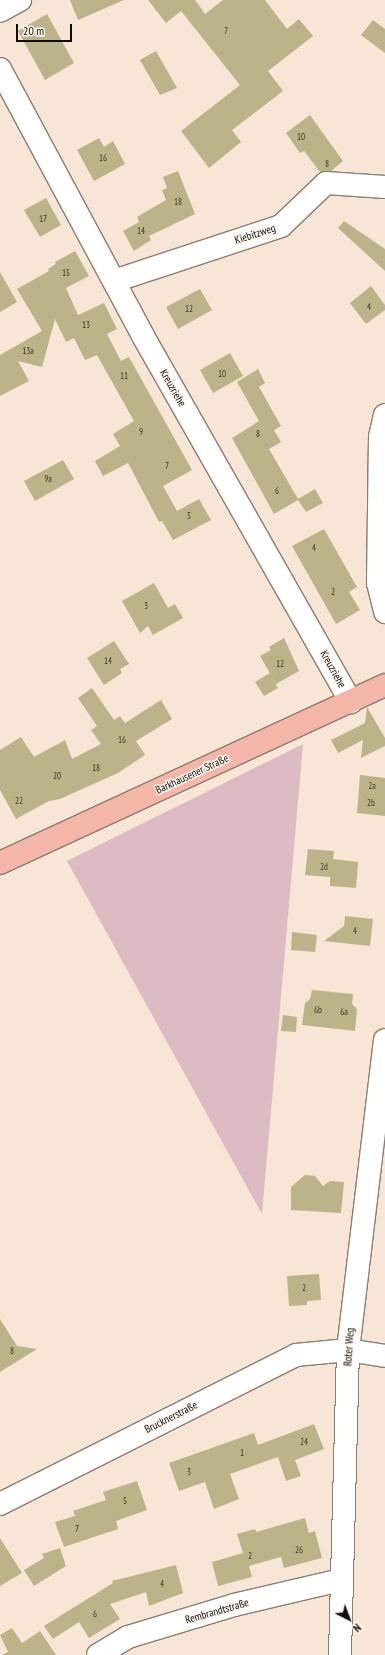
<!DOCTYPE html>
<html>
<head>
<meta charset="utf-8">
<style>
  body { margin:0 }
  #map { position:relative; width:385px; height:1655px; overflow:hidden; background:#f7e6d5; font-family:"PT Sans Narrow",sans-serif }
  div>[style] { position:absolute }
  [style*='--x'] { left:calc(var(--x)*1px); top:calc(var(--y)*1px); width:calc(var(--w)*1px); rotate:calc(var(--a)*1deg) }
  .green>* { inset:0; background:#dcbbc3 }
  .building>* { inset:0; background:#bbb488 }
  .roads { filter:drop-shadow(1px 0 #8d7d6e) drop-shadow(-1px 0 #8d7d6e) drop-shadow(0 1px #8d7d6e) drop-shadow(0 -1px #8d7d6e) }
  .minor>* { height:22px; margin:-11px; padding:0 11px; transform-origin:11px; border-radius:11px; background:#fff }
  .major>* { height:22px; margin:-11px; padding:0 11px; transform-origin:11px; border-radius:11px; background:#f3b6a8 }
  span { translate:-50% -50%; white-space:nowrap; text-align:center; line-height:1.15; -webkit-text-stroke:3px #fcf6ef; paint-order:stroke }
  .number-label { font-size:9px; color:#3c3727 }
  .number-label span { -webkit-text-stroke-width:0 }
  .street-label { font-size:11px; color:#120d07 }
  .north { position:absolute; left:329px; top:1599px; width:40px; height:40px; -webkit-text-stroke:3px #fcf6ef; paint-order:stroke; rotate:138deg; font-size:11px; font-weight:700; line-height:16px; text-align:center; color:#120d07 }
  .north::after { content:''; display:block; margin:auto; width:14px; height:18px; background:#120d07; clip-path:polygon(50% 0,100% 100%,50% 72%,0 100%) }
  .scale { position:absolute; left:16px; top:24px; width:56px; height:18px; box-sizing:border-box; border:2px solid #120d07; border-top:0; padding-left:5px; font-size:12px; line-height:14px; white-space:nowrap; color:#120d07; -webkit-text-stroke:3px #fcf6ef; paint-order:stroke }
</style>
</head>
<body>
<div id="map">
  <div class="green">
    <div style="clip-path:polygon(303px 744px,262px 1214px,67px 861px)"></div>
  </div>
  <div class="building">
    <div style="clip-path:polygon(70px 0,124px 0,78px 20px)"></div>
    <div style="clip-path:polygon(148px 0,195px 0,205px 14px,223px 0,265px 0,287px 29px,299px 19px,313px 36px,268px 71px,283px 91px,232px 130px,241px 142px,209px 168px,181px 131px,240px 85px,181px 11px,166px 23px)"></div>
    <div style="clip-path:polygon(47px 14px,74px 63px,45px 80px,18px 31px)"></div>
    <div style="clip-path:polygon(373px 20px,385px 29px,385px 53px,361px 35px)"></div>
    <div style="clip-path:polygon(156px 51px,177px 88px,160px 95px,140px 60px)"></div>
    <div style="clip-path:polygon(310px 115px,343px 161px,331px 171px,320px 172px,304px 151px,300px 153px,286px 133px)"></div>
    <div style="clip-path:polygon(99px 138px,104px 147px,113px 141px,125px 164px,94px 181px,77px 150px)"></div>
    <div style="clip-path:polygon(178px 171px,195px 214px,149px 236px,151px 240px,134px 251px,123px 231px,139px 222px,137px 217px,166px 200px,162px 190px,167px 188px,163px 177px)"></div>
    <div style="clip-path:polygon(46px 198px,61px 225px,40px 237px,24px 210px)"></div>
    <div style="clip-path:polygon(344px 221px,385px 249px,385px 271px,338px 228px)"></div>
    <div style="clip-path:polygon(75px 251px,89px 276px,66px 288px,78px 315px,104px 303px,117px 329px,107px 334px,121px 361px,129px 357px,192px 470px,163px 486px,177px 511px,199px 499px,211px 520px,173px 540px,162px 521px,159px 522px,128px 463px,103px 476px,95px 461px,120px 446px,113px 434px,134px 421px,97px 355px,85px 360px,74px 338px,66px 342px,55px 319px,42px 367px,18px 361px,29px 381px,0 396px,0 355px,42px 331px,17px 289px,49px 271px,48px 269px,56px 264px,55px 262px)"></div>
    <div style="clip-path:polygon(0 272px,17px 302px,0 312px)"></div>
    <div style="clip-path:polygon(371px 286px,385px 305px,385px 310px,366px 324px,350px 303px)"></div>
    <div style="clip-path:polygon(200px 289px,212px 310px,178px 329px,166px 307px)"></div>
    <div style="clip-path:polygon(230px 353px,243px 376px,213px 393px,200px 370px)"></div>
    <div style="clip-path:polygon(258px 369px,265px 383px,259px 387px,281px 426px,274px 430px,281px 442px,269px 449px,298px 499px,315px 489px,323px 503px,306px 512px,298px 500px,274px 514px,232px 438px,259px 421px,237px 382px)"></div>
    <div style="clip-path:polygon(63px 460px,74px 479px,35px 501px,24px 481px)"></div>
    <div style="clip-path:polygon(324px 529px,357px 587px,349px 592px,360px 610px,336px 624px,292px 546px)"></div>
    <div style="clip-path:polygon(154px 583px,168px 608px,175px 604px,183px 618px,153px 635px,148px 626px,140px 633px,122px 601px)"></div>
    <div style="clip-path:polygon(284px 638px,299px 671px,276px 684px,260px 656px,271px 650px,269px 647px)"></div>
    <div style="clip-path:polygon(114px 641px,129px 664px,120px 669px,122px 673px,104px 685px,87px 658px)"></div>
    <div style="clip-path:polygon(270px 673px,278px 688px,264px 696px,255px 682px)"></div>
    <div style="clip-path:polygon(92px 688px,114px 720px,120px 716px,125px 723px,161px 700px,172px 719px,136px 741px,145px 755px,118px 773px,60px 799px,49px 801px,16px 819px,0 790px,0 750px,21px 737px,34px 757px,65px 740px,72px 759px,101px 744px,91px 730px,97px 726px,78px 698px)"></div>
    <div style="clip-path:polygon(367px 707px,385px 738px,385px 746px,361px 758px,363px 740px,338px 753px,331px 740px,365px 723px)"></div>
    <div style="clip-path:polygon(360px 775px,385px 778px,385px 816px,357px 813px)"></div>
    <div style="clip-path:polygon(308px 849px,334px 851px,333px 859px,358px 862px,356px 888px,330px 886px,330px 877px,305px 875px)"></div>
    <div style="clip-path:polygon(345px 916px,373px 919px,370px 946px,324px 941px,344px 926px)"></div>
    <div style="clip-path:polygon(292px 932px,317px 935px,315px 952px,291px 950px)"></div>
    <div style="clip-path:polygon(312px 990px,353px 994px,352px 1004px,357px 1009px,355px 1031px,302px 1025px,305px 1003px,310px 999px)"></div>
    <div style="clip-path:polygon(283px 1015px,297px 1017px,296px 1032px,281px 1031px)"></div>
    <div style="clip-path:polygon(305px 1175px,315px 1176px,323px 1186px,330px 1181px,344px 1182px,341px 1213px,291px 1210px,291px 1187px)"></div>
    <div style="clip-path:polygon(319px 1274px,321px 1300px,307px 1301px,307px 1305px,289px 1306px,287px 1276px)"></div>
    <div style="clip-path:polygon(0 1319px,17px 1346px,37px 1349px,0 1372px)"></div>
    <div style="clip-path:polygon(314px 1424px,324px 1449px,295px 1460px,301px 1476px,286px 1481px,278px 1457px,230px 1474px,239px 1499px,214px 1509px,205px 1482px,179px 1491px,169px 1463px,254px 1433px,258px 1445px)"></div>
    <div style="clip-path:polygon(137px 1481px,147px 1510px,116px 1521px,118px 1529px,64px 1547px,55px 1522px,75px 1516px,73px 1511px,106px 1500px,103px 1492px)"></div>
    <div style="clip-path:polygon(305px 1518px,309px 1533px,315px 1531px,322px 1558px,284px 1568px,281px 1557px,249px 1566px,252px 1577px,218px 1586px,212px 1562px,243px 1553px,237px 1534px,255px 1529px,256px 1532px)"></div>
    <div style="clip-path:polygon(0 1538px,22px 1573px,0 1586px)"></div>
    <div style="clip-path:polygon(60px 1548px,66px 1566px,34px 1586px,24px 1570px,44px 1558px,42px 1554px)"></div>
    <div style="clip-path:polygon(176px 1565px,183px 1593px,149px 1606px,146px 1592px,110px 1604px,120px 1619px,89px 1638px,79px 1622px,53px 1639px,44px 1626px,113px 1583px,112px 1581px)"></div>
    <div style="clip-path:polygon(12px 1628px,22px 1643px,40px 1631px,56px 1655px,2px 1655px,8px 1652px,0 1635px)"></div>
  </div>
  <div class="roads">
    <div class="minor">
      <div style="--x:0;--y:11;--w:23;--a:-29"></div>
      <div style="--x:0;--y:69;--w:303;--a:61.8"></div>
      <div style="--x:143;--y:336;--w:421;--a:60.4"></div>
      <div style="--x:114;--y:281;--w:176;--a:-18.2"></div>
      <div style="--x:281;--y:226;--w:62;--a:-43.7"></div>
      <div style="--x:326;--y:183;--w:59;--a:3.9"></div>
      <div style="--x:385;--y:415;--w:23;--a:103"></div>
      <div style="--x:380;--y:437;--w:146;--a:90.8"></div>
      <div style="--x:378;--y:583;--w:30;--a:76"></div>
      <div style="--x:0;--y:1504;--w:331;--a:-26.7"></div>
      <div style="--x:296;--y:1355;--w:52;--a:-5.5"></div>
      <div style="--x:348;--y:1350;--w:37;--a:9"></div>
      <div style="--x:98;--y:1655;--w:35;--a:-31"></div>
      <div style="--x:128;--y:1637;--w:111;--a:-16.8"></div>
      <div style="--x:234;--y:1605;--w:110;--a:-13.2"></div>
      <div style="--x:340;--y:1655;--w:305;--a:-88.5"></div>
      <div style="--x:348;--y:1350;--w:312;--a:-83.2"></div>
    </div>
    <div class="major">
      <div style="--x:0;--y:863;--w:424;--a:-24.8"></div>
    </div>
  </div>
  <div class="number-label">
    <span style="left:226px;top:31px">7</span>
    <span style="left:301px;top:137px">10</span>
    <span style="left:103px;top:158px">16</span>
    <span style="left:327px;top:164px">8</span>
    <span style="left:178px;top:202px">18</span>
    <span style="left:43px;top:219px">17</span>
    <span style="left:141px;top:231px">14</span>
    <span style="left:66px;top:273px">15</span>
    <span style="left:369px;top:307px">4</span>
    <span style="left:189px;top:309px">12</span>
    <span style="left:86px;top:325px">13</span>
    <span style="left:28px;top:351px">13a</span>
    <span style="left:222px;top:374px">10</span>
    <span style="left:124px;top:376px">11</span>
    <span style="left:141px;top:432px">9</span>
    <span style="left:258px;top:434px">8</span>
    <span style="left:167px;top:466px">7</span>
    <span style="left:48px;top:479px">9a</span>
    <span style="left:277px;top:491px">6</span>
    <span style="left:189px;top:516px">5</span>
    <span style="left:314px;top:548px">4</span>
    <span style="left:333px;top:592px">2</span>
    <span style="left:146px;top:606px">3</span>
    <span style="left:108px;top:661px">14</span>
    <span style="left:280px;top:664px">12</span>
    <span style="left:122px;top:740px">16</span>
    <span style="left:96px;top:768px">18</span>
    <span style="left:57px;top:776px">20</span>
    <span style="left:372px;top:786px">2a</span>
    <span style="left:19px;top:801px">22</span>
    <span style="left:371px;top:803px">2b</span>
    <span style="left:324px;top:867px">2d</span>
    <span style="left:355px;top:931px">4</span>
    <span style="left:318px;top:1010px">6b</span>
    <span style="left:344px;top:1012px">6a</span>
    <span style="left:304px;top:1288px">2</span>
    <span style="left:12px;top:1351px">8</span>
    <span style="left:304px;top:1442px">24</span>
    <span style="left:242px;top:1453px">1</span>
    <span style="left:189px;top:1472px">3</span>
    <span style="left:125px;top:1501px">5</span>
    <span style="left:77px;top:1529px">7</span>
    <span style="left:299px;top:1550px">26</span>
    <span style="left:250px;top:1556px">2</span>
    <span style="left:162px;top:1584px">4</span>
    <span style="left:95px;top:1614px">6</span>
  </div>
  <div class="street-label">
    <span style="left:255px;top:234px;rotate:-18deg">Kiebitzweg</span>
    <span style="left:173px;top:388px;rotate:60deg">Kreuzriehe</span>
    <span style="left:333px;top:669px;rotate:61deg">Kreuzriehe</span>
    <span style="left:192px;top:774px;rotate:-25deg">Barkhausener Straße</span>
    <span style="left:349px;top:1347px;rotate:-86deg">Roter Weg</span>
    <span style="left:171px;top:1417px;rotate:-27deg">Brucknerstraße</span>
    <span style="left:217px;top:1611px;rotate:-16deg">Rembrandtstraße</span>
  </div>
  <div class="north">N</div>
  <div class="scale">20 m</div>
</div>
</body>
</html>
